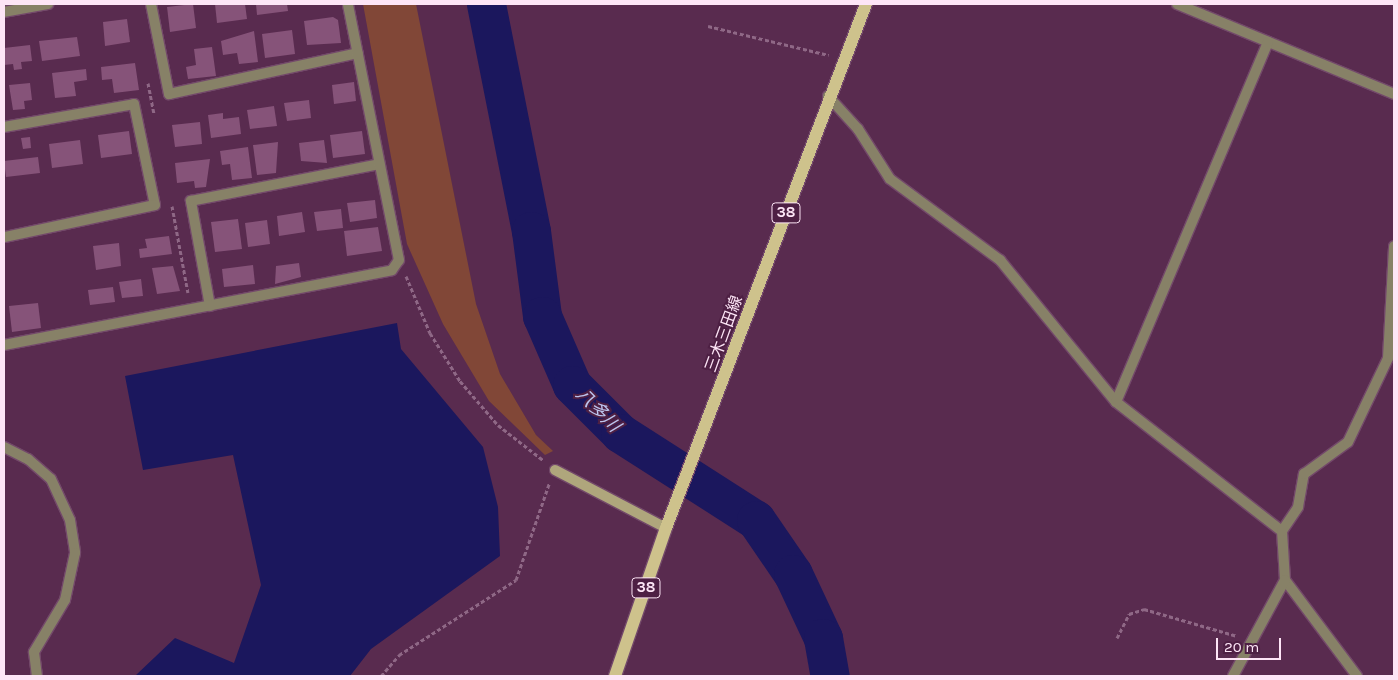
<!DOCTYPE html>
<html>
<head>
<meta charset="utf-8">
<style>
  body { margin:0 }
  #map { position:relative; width:1398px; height:680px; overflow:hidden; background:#592b4f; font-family:Karla,"Noto Sans JP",sans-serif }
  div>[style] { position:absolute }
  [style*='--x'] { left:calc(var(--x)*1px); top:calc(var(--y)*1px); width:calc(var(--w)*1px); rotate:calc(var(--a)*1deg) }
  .green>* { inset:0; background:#814737 }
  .water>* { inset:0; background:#1b175d }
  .river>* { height:39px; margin:-19.5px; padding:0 19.5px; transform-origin:19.5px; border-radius:19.5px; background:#1b175d }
  .building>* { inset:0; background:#865379 }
  .path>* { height:3px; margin-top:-1.5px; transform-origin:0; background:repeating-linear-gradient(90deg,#8f6886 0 4px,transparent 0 6.5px) }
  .roads { filter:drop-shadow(1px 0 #73496a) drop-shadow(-1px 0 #73496a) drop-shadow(0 1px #73496a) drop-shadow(0 -1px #73496a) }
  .street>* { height:10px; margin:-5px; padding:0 5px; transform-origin:5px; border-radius:5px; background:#878167 }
  .secondary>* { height:10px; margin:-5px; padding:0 5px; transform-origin:5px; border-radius:5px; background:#afa67c }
  .primary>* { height:12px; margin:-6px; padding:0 6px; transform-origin:6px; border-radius:6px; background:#cec28c }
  span { translate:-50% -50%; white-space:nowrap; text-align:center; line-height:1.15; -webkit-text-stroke:4px #4e2044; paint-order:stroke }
  .shield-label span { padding:1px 4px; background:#4e2044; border:1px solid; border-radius:4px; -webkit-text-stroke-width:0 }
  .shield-label { font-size:15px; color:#fde5f6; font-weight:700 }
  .street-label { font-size:16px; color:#fde5f6 }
  .water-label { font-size:18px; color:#bcc4ee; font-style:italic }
  .frame { position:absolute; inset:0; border:5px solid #fde5f6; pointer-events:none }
  .scale { position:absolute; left:1216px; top:638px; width:65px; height:22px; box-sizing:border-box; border:2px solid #fde5f6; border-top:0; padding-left:6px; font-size:15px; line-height:18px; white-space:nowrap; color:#fde5f6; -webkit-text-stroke:4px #4e2044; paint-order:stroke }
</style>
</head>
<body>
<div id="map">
  <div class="green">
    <div style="clip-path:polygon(363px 4px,416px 4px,476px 304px,500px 374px,536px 435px,553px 451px,545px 455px,489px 401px,443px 324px,407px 244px)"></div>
  </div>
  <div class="water">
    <div style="clip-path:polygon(397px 323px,401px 349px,483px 447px,498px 507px,500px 556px,371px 649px,350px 676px,135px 676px,175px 638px,234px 663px,261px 585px,233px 455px,143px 470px,125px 376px)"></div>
  </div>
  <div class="river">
    <div style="--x:486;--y:4;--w:231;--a:78.8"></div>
    <div style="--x:531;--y:231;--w:86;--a:82.6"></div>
    <div style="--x:542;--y:316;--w:75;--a:66.5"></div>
    <div style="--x:572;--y:385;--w:68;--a:45"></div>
    <div style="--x:620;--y:433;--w:161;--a:32.6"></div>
    <div style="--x:756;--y:520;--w:65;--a:55.6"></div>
    <div style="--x:793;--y:574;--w:71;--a:64.9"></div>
    <div style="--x:823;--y:638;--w:39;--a:80"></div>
  </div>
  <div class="building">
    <div style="clip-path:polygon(193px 4px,196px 28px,170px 32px,167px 7px)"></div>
    <div style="clip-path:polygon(215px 4px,245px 4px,247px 19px,217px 23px)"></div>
    <div style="clip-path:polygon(256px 4px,287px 4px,288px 11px,257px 15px)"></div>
    <div style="clip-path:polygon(333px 17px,338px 20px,341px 43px,307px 45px,304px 21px)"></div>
    <div style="clip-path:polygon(127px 19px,130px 42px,105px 46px,103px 22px)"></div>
    <div style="clip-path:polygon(292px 30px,295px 54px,265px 58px,262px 34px)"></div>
    <div style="clip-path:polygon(254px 31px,258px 62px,239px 64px,237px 53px,223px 55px,221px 41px)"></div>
    <div style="clip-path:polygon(77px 37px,80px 56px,42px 61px,39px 41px)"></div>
    <div style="clip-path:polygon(30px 45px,32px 61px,21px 62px,22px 69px,14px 70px,13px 64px,4px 65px,4px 48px)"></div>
    <div style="clip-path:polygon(212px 47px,216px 76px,188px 79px,186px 67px,196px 65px,194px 49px)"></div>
    <div style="clip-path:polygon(135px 63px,139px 90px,114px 93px,112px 79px,102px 80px,101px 67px)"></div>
    <div style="clip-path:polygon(86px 69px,87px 80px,74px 82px,76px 96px,55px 98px,52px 73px)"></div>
    <div style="clip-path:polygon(354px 82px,356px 101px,334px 104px,332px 85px)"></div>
    <div style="clip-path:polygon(30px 83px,32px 100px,24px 101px,25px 109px,13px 110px,9px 85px)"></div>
    <div style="clip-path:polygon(309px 100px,311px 118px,287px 121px,284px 103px)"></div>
    <div style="clip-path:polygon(274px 106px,277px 126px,250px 129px,247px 110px)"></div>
    <div style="clip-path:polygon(223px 113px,223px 119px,239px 117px,241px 134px,211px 138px,208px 115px)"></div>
    <div style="clip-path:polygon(200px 122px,202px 144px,175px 147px,172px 125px)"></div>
    <div style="clip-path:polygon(129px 131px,132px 154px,101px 158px,98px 135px)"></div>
    <div style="clip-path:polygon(362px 131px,365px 154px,333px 158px,330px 135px)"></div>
    <div style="clip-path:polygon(30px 137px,31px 148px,23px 149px,21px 138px)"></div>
    <div style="clip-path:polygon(80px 140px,83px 164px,52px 168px,49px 144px)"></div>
    <div style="clip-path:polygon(324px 140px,327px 163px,301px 161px,299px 143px)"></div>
    <div style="clip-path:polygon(278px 142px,276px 173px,257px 175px,253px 145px)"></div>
    <div style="clip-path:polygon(248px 147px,252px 178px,232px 180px,230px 164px,222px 165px,220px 151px)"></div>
    <div style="clip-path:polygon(38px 157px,40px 173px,6px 177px,4px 161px)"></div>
    <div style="clip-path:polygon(210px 159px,206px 187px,195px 188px,194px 181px,177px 183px,175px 163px)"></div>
    <div style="clip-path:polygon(375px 200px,377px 218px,350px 222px,347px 203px)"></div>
    <div style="clip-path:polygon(341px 209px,343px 228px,317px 231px,314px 212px)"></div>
    <div style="clip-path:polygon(302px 212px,305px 232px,279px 236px,277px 216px)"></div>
    <div style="clip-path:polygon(238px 219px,242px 249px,215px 252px,211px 222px)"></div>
    <div style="clip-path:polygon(267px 220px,270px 244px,248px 247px,245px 223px)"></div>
    <div style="clip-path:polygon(378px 227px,382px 251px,347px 256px,344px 231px)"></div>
    <div style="clip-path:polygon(169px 236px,172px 254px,140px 258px,139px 249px,147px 248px,145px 239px)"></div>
    <div style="clip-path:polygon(119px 243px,121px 266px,96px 270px,93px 246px)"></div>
    <div style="clip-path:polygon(299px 263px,301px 277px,275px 284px,276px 266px)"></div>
    <div style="clip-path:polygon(253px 265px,255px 284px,224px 287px,222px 269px)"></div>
    <div style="clip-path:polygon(173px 266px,180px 291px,157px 294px,152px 268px)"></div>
    <div style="clip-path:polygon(141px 279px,143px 296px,122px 298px,119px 282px)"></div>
    <div style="clip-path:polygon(113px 287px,115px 302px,90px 305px,88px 290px)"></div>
    <div style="clip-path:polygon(38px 303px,41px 328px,12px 332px,9px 306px)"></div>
  </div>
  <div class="path">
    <div style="--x:708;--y:26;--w:124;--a:13.5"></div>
    <div style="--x:148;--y:83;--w:32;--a:79"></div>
    <div style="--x:172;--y:206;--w:88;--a:79.6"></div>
    <div style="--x:406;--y:276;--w:62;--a:67.2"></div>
    <div style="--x:430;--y:333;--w:57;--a:58"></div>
    <div style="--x:460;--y:381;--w:58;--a:49.2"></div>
    <div style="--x:498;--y:425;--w:57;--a:37.9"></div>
    <div style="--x:1117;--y:638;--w:27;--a:-63"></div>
    <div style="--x:1129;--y:614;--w:16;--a:-18"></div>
    <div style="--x:1144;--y:609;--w:97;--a:16.2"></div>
    <div style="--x:381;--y:676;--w:28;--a:-49"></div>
    <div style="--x:399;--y:655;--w:139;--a:-32.7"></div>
    <div style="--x:516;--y:580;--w:102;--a:-71"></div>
  </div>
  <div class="roads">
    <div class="street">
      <div style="--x:151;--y:4;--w:92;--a:78.7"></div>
      <div style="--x:169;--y:94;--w:193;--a:-12.2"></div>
      <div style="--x:1177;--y:4;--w:235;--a:22.5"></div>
      <div style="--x:4;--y:12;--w:45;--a:-10.3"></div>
      <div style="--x:828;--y:96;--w:45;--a:47.7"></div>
      <div style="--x:858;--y:129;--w:59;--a:57.4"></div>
      <div style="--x:890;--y:179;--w:137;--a:36.4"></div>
      <div style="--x:1000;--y:260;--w:183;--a:50.8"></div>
      <div style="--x:1116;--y:402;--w:210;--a:37.9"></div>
      <div style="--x:1282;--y:531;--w:49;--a:86.5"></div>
      <div style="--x:1285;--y:580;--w:120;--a:53.1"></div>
      <div style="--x:4;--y:127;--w:132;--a:-10"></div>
      <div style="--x:134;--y:104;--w:103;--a:78.3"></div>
      <div style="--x:155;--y:205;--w:154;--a:168"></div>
      <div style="--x:210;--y:306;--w:107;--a:-100.3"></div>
      <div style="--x:191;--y:201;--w:192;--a:-11.1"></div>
      <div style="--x:4;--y:345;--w:395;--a:-10.9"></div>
      <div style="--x:392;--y:270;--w:12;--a:-55"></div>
      <div style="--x:399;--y:260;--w:261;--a:-101.3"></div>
      <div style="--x:1116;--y:402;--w:391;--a:-67.1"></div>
      <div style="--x:4;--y:447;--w:27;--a:27"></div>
      <div style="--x:28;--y:459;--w:30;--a:41"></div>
      <div style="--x:51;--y:479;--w:45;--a:65.1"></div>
      <div style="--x:70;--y:520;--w:33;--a:81"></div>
      <div style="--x:75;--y:553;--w:48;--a:102"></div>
      <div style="--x:65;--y:600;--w:61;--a:120.8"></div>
      <div style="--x:34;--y:652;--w:24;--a:83"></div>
      <div style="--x:1282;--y:531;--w:29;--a:-56"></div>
      <div style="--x:1298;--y:507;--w:34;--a:-80"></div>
      <div style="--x:1304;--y:474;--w:54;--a:-36"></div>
      <div style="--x:1348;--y:442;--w:93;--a:-64.5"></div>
      <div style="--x:1388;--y:358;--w:112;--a:-86.9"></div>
      <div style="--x:1233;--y:676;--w:109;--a:-61.6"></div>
    </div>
    <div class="secondary">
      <div style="--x:555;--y:470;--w:125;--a:27.6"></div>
    </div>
    <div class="primary">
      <div style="--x:615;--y:676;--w:157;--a:-71"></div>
      <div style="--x:666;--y:528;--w:561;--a:-69.11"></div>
    </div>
  </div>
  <div class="shield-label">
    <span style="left:786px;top:213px">38</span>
    <span style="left:646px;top:588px">38</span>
  </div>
  <div class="street-label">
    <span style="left:724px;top:334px;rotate:-70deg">三木三田線</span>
  </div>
  <div class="water-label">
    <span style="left:598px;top:410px;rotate:45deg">八多川</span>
  </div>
  <div class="frame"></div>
  <div class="scale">20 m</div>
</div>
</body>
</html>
